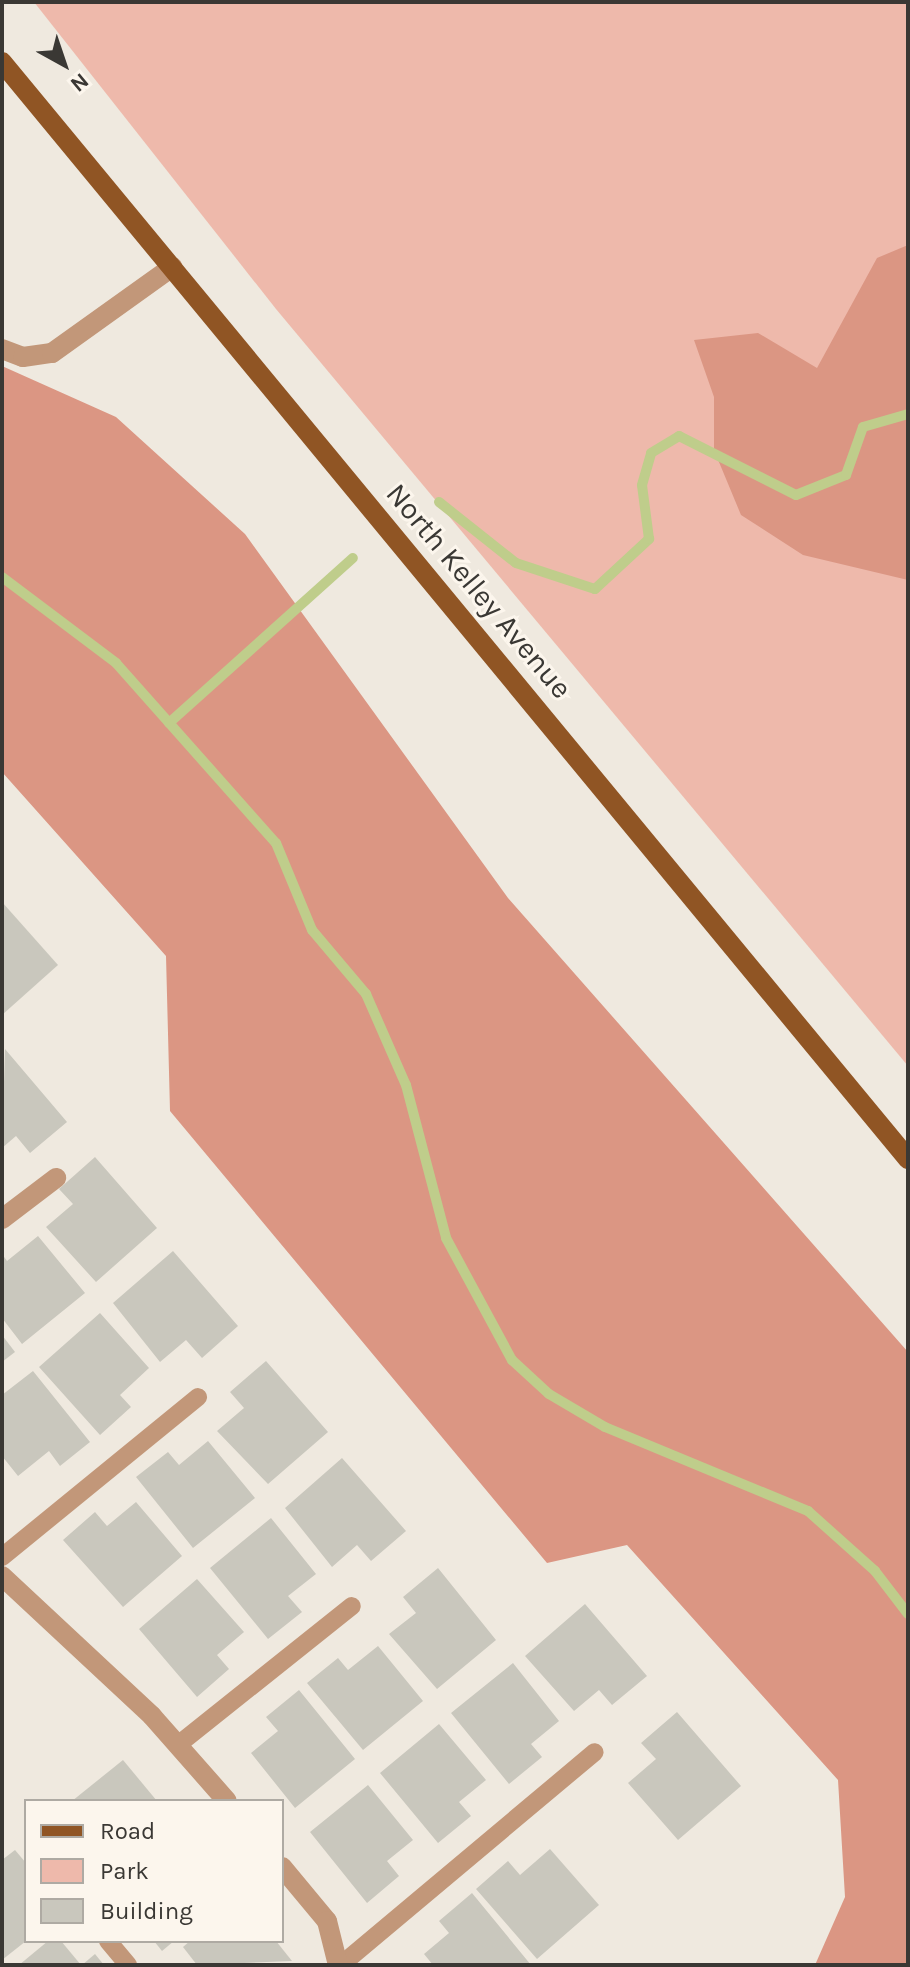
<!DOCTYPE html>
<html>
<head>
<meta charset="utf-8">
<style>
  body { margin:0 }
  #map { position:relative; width:910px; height:1967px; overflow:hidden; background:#efe9df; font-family:Karla,sans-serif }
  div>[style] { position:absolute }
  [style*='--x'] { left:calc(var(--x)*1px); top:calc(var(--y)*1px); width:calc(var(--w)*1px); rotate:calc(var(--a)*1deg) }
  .green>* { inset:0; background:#eeb9ab }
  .forest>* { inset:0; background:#db9683 }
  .stream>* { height:10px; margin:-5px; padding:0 5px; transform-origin:5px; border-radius:5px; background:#bfcd8b }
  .building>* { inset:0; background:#c9c7bd }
  .service>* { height:18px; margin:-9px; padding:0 9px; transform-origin:9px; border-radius:9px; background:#c29779 }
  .minor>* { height:20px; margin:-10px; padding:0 10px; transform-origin:10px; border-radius:10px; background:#c29779 }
  .primary>* { height:20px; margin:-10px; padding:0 10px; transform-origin:10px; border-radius:10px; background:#905524 }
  span { translate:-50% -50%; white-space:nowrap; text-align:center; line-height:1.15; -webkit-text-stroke:6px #fcf6ed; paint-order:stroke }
  .street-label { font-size:30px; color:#3a3834 }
  .frame { position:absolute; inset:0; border:4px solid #3a3834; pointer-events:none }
  .legend { position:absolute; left:24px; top:1799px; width:260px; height:144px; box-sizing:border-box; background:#fcf6ed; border:2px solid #aeaaa3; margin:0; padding:10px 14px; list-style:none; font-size:24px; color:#3a3834 }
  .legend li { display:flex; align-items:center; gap:16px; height:40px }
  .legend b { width:40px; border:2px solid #aeaaa3 }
  .north { position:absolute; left:24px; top:24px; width:80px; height:80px; -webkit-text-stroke:6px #fcf6ed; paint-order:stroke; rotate:140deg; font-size:22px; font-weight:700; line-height:32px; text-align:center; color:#3a3834 }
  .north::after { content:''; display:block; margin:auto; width:28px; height:36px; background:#3a3834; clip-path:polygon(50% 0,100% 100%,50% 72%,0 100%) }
</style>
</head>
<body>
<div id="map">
  <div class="green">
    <div style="clip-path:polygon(34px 2px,908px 2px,908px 1066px,276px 309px)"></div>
  </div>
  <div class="forest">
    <div style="clip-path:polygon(908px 245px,908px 580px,803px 555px,741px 515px,714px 450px,714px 397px,694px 340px,758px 333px,817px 368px,877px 258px)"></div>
    <div style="clip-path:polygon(2px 366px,116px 417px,245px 534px,508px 898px,908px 1352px,908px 1965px,815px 1965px,845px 1897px,838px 1780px,627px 1545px,547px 1563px,170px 1111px,166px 956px,2px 772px)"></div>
  </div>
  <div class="stream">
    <div style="--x:439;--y:502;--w:98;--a:38.4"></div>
    <div style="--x:516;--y:563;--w:83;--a:18.2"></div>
    <div style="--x:595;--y:589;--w:74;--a:-42.8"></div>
    <div style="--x:649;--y:539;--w:54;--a:-97.4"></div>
    <div style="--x:642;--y:485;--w:33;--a:-74"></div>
    <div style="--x:651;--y:453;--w:33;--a:-31"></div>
    <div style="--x:679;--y:436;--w:131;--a:26.8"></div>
    <div style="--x:796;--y:495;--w:54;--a:-21.8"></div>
    <div style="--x:846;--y:475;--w:51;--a:-70.5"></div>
    <div style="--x:863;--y:427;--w:47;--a:-16.1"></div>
    <div style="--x:2;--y:577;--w:143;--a:37"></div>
    <div style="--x:116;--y:663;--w:241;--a:48.4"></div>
    <div style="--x:276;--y:843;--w:94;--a:67.5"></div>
    <div style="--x:312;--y:930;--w:84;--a:49.8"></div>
    <div style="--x:366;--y:994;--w:99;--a:66.3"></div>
    <div style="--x:406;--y:1085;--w:158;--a:75.3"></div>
    <div style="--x:446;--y:1238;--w:139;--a:61.6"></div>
    <div style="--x:512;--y:1360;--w:50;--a:42.6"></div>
    <div style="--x:549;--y:1394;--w:65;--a:30.5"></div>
    <div style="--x:605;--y:1427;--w:220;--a:22.5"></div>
    <div style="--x:808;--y:1511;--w:90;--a:41.8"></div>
    <div style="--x:875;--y:1571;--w:54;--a:52.5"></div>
    <div style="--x:169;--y:723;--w:247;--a:-41.9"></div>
  </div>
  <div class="building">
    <div style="clip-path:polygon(2px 902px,58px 965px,2px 1015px)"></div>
    <div style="clip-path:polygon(5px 1049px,67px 1122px,30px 1153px,16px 1136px,2px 1148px)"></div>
    <div style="clip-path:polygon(95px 1157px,157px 1228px,96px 1282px,46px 1227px,73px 1204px,59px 1189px)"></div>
    <div style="clip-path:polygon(38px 1236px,85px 1293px,22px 1344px,2px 1318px,2px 1254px,7px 1261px)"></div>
    <div style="clip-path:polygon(173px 1251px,238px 1326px,202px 1358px,186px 1340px,160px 1362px,113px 1303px)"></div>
    <div style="clip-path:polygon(100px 1313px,149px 1368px,120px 1395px,131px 1407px,100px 1435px,39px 1367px)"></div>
    <div style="clip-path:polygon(2px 1335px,15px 1352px,2px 1362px)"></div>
    <div style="clip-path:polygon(266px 1361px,328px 1432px,268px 1484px,217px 1431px,244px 1408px,230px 1392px)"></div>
    <div style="clip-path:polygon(33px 1371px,90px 1442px,60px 1466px,49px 1451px,18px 1476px,2px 1456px,2px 1395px)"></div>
    <div style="clip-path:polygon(208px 1441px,255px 1498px,193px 1548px,136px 1477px,168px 1452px,179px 1465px)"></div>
    <div style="clip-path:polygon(342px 1458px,406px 1531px,371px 1561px,357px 1545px,332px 1567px,285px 1508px)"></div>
    <div style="clip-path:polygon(136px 1502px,182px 1556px,123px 1607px,63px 1540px,95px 1512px,107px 1526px)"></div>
    <div style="clip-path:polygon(271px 1518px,316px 1574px,288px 1596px,302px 1612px,268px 1639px,210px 1568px)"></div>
    <div style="clip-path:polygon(438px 1568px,496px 1640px,437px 1689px,389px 1634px,416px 1613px,403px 1597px)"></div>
    <div style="clip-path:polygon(197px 1579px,244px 1632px,217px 1655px,229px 1669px,197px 1697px,139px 1629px)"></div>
    <div style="clip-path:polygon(585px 1604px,647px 1676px,612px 1705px,599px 1690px,574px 1711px,525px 1656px)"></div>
    <div style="clip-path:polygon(378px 1646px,423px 1701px,363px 1750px,307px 1683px,338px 1658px,348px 1670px)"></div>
    <div style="clip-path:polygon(513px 1663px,559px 1721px,531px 1744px,542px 1757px,509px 1784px,451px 1713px)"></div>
    <div style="clip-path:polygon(299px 1690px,355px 1759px,295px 1808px,251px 1753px,278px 1731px,266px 1717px)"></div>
    <div style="clip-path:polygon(677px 1712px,741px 1786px,678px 1840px,628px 1783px,656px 1759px,641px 1743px)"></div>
    <div style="clip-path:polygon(439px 1724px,486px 1780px,459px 1802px,471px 1816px,438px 1843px,380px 1773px)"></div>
    <div style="clip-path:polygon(123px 1760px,157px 1801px,72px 1801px)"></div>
    <div style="clip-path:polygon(368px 1785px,413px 1840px,387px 1861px,399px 1876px,367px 1903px,310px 1832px)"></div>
    <div style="clip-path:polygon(550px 1849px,599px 1905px,537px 1959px,476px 1889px,508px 1861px,520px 1875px)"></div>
    <div style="clip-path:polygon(15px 1850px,26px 1863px,26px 1941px,2px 1960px,2px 1860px)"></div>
    <div style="clip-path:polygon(472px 1893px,531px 1965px,433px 1965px,424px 1954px,449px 1933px,439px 1921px)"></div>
    <div style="clip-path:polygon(48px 1941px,61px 1941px,81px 1965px,19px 1965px)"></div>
    <div style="clip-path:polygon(154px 1941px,174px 1941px,162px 1951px)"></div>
    <div style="clip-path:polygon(190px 1941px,276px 1941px,292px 1961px,197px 1965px,183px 1947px)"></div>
    <div style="clip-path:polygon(95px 1954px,104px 1965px,82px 1965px)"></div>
  </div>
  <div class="service">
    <div style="--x:2;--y:1557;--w:253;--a:-39.2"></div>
    <div style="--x:179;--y:1744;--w:221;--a:-38.6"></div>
    <div style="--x:108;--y:1941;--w:31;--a:50"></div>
    <div style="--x:341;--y:1965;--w:331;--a:-40"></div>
  </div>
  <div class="minor">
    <div style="--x:2;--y:349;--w:22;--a:21"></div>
    <div style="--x:23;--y:357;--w:29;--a:-8"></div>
    <div style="--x:52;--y:353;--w:148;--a:-35.6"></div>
    <div style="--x:2;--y:1219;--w:68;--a:-37.2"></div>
    <div style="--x:2;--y:1576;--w:205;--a:43"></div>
    <div style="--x:152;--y:1716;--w:113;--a:48.6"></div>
    <div style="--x:282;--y:1867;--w:70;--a:50.2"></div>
    <div style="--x:327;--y:1921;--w:45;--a:76"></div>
  </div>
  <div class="primary">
    <div style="--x:2;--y:62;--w:1423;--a:50.45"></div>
  </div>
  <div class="street-label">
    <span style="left:479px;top:591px;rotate:50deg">North Kelley Avenue</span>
  </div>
  <div class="frame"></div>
  <ul class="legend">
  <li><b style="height:10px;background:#905524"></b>Road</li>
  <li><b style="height:22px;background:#eeb9ab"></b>Park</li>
  <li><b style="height:22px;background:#c9c7bd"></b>Building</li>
  </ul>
  <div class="north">N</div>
</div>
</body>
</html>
